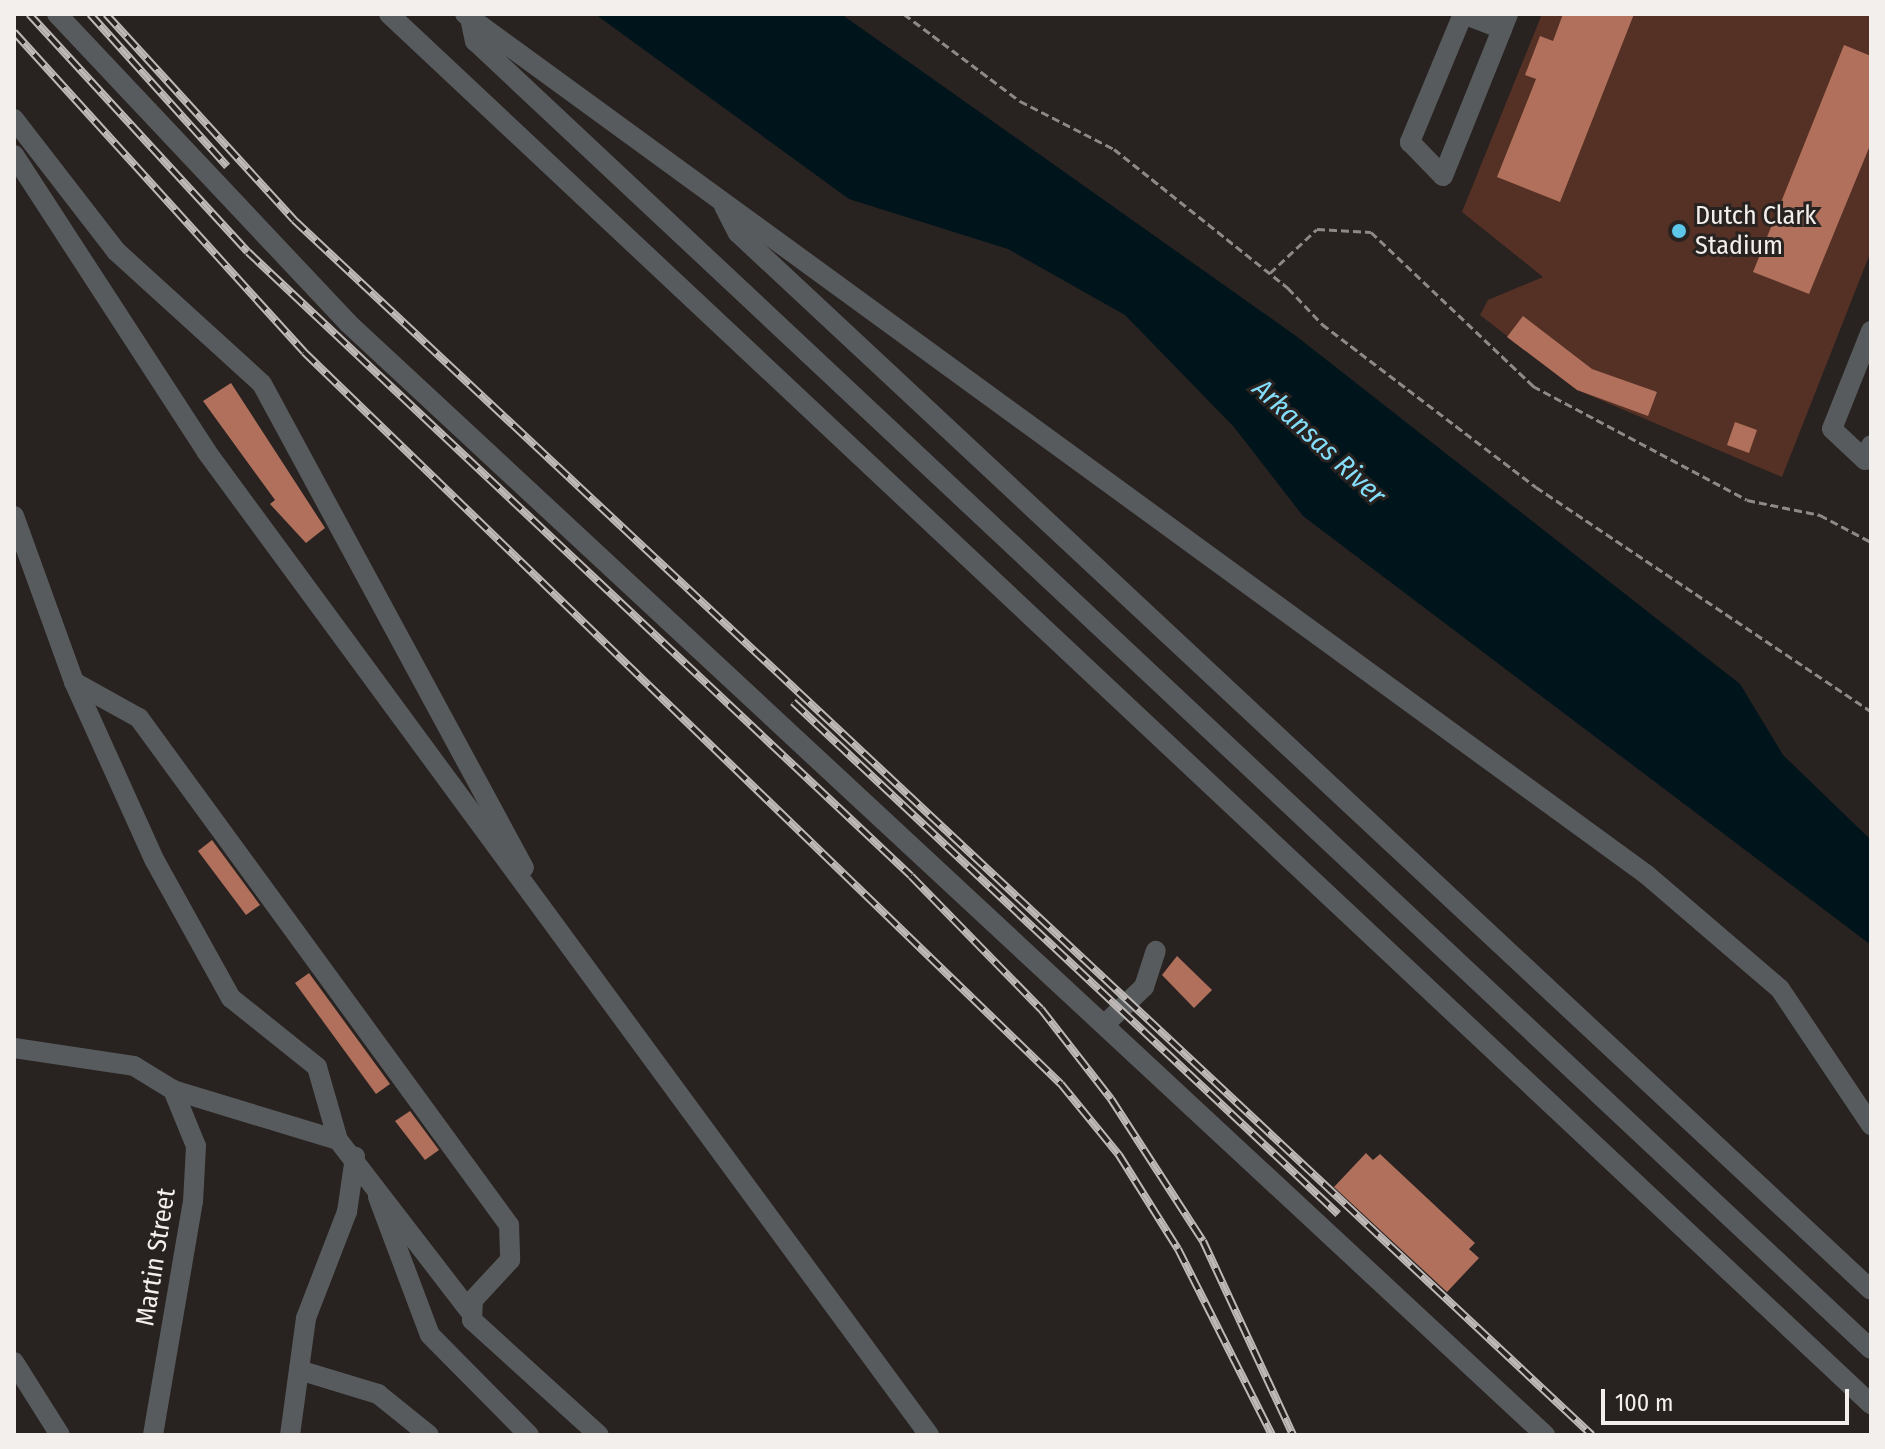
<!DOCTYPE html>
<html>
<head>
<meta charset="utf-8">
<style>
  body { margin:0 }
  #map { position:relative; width:1885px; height:1449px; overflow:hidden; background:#282220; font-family:"Fira Sans Condensed",sans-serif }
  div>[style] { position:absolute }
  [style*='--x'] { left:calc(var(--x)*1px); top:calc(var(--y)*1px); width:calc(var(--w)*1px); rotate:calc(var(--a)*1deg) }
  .green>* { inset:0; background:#553125 }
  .water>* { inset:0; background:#00141b }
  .building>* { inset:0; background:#b0705b }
  .path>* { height:3px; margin-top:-1.5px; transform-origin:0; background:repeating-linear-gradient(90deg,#8e8987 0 8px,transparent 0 12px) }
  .minor>* { height:20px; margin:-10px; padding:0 10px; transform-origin:10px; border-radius:10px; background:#585b5d }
  .rail>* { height:8px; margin-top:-4px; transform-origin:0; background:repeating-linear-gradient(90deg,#282220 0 15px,#beb9b7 0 30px); box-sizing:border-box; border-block:2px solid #beb9b7 }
  .dots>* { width:22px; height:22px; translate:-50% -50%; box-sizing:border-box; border:4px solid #282220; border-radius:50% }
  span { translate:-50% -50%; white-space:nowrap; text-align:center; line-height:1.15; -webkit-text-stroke:6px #282220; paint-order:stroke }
  .poi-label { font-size:26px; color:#f3efed }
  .left { translate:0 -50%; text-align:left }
  .street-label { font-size:26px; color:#f3efed }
  .water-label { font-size:28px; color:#84defa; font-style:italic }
  .frame { position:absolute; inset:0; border:16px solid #f3efed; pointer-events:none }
  .scale { position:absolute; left:1601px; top:1389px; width:248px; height:36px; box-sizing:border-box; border:4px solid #f3efed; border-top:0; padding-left:10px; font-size:24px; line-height:28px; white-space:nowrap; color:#f3efed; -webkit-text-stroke:6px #282220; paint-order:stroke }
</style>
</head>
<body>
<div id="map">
  <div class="green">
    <div style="clip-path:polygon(1542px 14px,1871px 14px,1871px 251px,1782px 477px,1577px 390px,1480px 315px,1488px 300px,1543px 277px,1462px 212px)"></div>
  </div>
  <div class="water">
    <div style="clip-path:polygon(595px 14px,841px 14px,1296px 336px,1740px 684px,1783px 755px,1871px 840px,1871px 945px,1303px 516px,1234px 427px,1125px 315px,1008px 249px,849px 199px)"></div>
  </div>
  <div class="building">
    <div style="clip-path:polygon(1563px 14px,1634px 14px,1560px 202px,1497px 177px,1536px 79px,1525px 75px,1540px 36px,1553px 41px)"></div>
    <div style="clip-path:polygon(1844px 45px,1871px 56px,1871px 143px,1809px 294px,1753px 272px)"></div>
    <div style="clip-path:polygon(1523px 316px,1592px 369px,1657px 392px,1648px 416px,1577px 390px,1507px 337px)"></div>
    <div style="clip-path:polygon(231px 383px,325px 528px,306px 543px,270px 504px,275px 500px,203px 401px)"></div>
    <div style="clip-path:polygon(1735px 422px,1757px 430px,1749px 453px,1727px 445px)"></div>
    <div style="clip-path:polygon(212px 840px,260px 905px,246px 915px,198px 851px)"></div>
    <div style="clip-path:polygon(1177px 956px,1212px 990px,1194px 1008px,1162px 975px)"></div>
    <div style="clip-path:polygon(309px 973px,390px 1084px,376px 1094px,295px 983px)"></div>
    <div style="clip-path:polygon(410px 1111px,439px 1150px,425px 1160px,395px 1121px)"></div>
    <div style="clip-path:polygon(1366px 1153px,1373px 1160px,1380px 1154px,1475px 1243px,1469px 1249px,1479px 1258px,1447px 1292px,1334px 1187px)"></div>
  </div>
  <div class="path">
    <div style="--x:904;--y:14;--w:145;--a:36.9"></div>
    <div style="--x:1020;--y:101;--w:106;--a:27.1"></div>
    <div style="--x:1114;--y:149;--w:223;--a:38.6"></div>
    <div style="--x:1288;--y:288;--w:50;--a:46.6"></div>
    <div style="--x:1322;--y:324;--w:269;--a:37.3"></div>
    <div style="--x:1536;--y:487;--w:403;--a:33.8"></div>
    <div style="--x:1270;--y:273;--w:64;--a:-43.1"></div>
    <div style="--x:1317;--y:229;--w:54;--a:3.2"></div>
    <div style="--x:1371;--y:232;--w:224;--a:43.5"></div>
    <div style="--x:1533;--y:386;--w:242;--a:28"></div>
    <div style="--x:1747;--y:500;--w:75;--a:11.6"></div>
    <div style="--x:1820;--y:515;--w:58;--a:27.9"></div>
  </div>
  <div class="minor">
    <div style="--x:57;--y:14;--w:424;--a:46.7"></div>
    <div style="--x:348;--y:323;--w:1634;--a:42.89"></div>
    <div style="--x:389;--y:14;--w:2032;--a:43.17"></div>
    <div style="--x:465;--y:14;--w:1462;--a:36.07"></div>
    <div style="--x:1647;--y:875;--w:175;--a:40.6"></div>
    <div style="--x:1780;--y:989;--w:164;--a:56.2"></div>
    <div style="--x:470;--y:18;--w:24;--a:78"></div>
    <div style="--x:475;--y:41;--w:1913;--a:43.14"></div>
    <div style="--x:1502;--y:29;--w:42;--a:-159"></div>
    <div style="--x:1463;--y:14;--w:139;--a:112.5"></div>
    <div style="--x:1410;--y:142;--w:47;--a:45.9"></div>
    <div style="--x:1443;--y:176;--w:158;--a:-68.1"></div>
    <div style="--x:1502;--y:29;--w:16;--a:-68"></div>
    <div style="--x:14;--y:119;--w:167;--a:52.3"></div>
    <div style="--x:116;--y:251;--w:197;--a:42.3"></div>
    <div style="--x:262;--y:384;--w:550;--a:61.57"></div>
    <div style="--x:14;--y:155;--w:353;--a:57"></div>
    <div style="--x:206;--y:451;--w:1221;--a:53.69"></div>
    <div style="--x:724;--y:206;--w:30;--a:63"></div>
    <div style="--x:738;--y:233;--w:1549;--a:43.01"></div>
    <div style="--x:1871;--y:331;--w:105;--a:111.7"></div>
    <div style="--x:1832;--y:429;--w:45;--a:43.2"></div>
    <div style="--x:1865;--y:460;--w:16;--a:-68"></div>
    <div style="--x:14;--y:516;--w:177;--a:70.1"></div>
    <div style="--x:74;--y:682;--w:74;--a:29"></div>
    <div style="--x:139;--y:718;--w:628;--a:53.88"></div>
    <div style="--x:509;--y:1225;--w:35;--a:88"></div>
    <div style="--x:510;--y:1260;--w:54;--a:132.8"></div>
    <div style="--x:473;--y:1300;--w:20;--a:93"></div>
    <div style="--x:472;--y:1320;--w:171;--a:42.2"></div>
    <div style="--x:74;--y:682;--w:196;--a:65.7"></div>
    <div style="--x:155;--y:861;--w:157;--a:61"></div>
    <div style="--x:231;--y:998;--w:110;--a:38.7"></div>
    <div style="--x:317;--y:1067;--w:76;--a:74"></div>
    <div style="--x:1105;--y:1024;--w:54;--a:-43.5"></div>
    <div style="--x:1144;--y:987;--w:38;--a:-72"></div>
    <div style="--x:14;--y:1048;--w:121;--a:8.5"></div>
    <div style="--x:134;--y:1066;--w:46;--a:31.6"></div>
    <div style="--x:173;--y:1090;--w:172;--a:16.9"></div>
    <div style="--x:338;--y:1140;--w:215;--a:52.4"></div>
    <div style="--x:378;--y:1197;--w:147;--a:69.4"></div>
    <div style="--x:430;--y:1335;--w:141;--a:45.3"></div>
    <div style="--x:14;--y:1362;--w:86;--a:57.8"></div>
    <div style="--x:299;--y:1370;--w:83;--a:16.9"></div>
    <div style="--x:378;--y:1394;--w:65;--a:38.8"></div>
    <div style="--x:153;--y:1435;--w:236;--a:-80.3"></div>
    <div style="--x:193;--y:1202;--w:56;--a:-86.9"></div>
    <div style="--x:196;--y:1146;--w:61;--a:-112.3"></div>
    <div style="--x:290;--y:1435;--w:118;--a:-82.2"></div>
    <div style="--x:306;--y:1318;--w:114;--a:-68.9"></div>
    <div style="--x:347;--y:1212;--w:56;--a:-81.7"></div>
  </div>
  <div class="rail">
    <div style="--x:29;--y:14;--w:323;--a:47.4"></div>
    <div style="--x:248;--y:252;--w:910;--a:43.26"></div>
    <div style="--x:911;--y:876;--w:186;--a:45.7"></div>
    <div style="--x:1041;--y:1009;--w:114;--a:52.1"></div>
    <div style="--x:1111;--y:1099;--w:169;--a:57.1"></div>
    <div style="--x:1203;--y:1241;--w:214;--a:65.1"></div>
    <div style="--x:90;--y:14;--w:205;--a:48"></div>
    <div style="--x:106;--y:14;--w:279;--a:47.6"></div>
    <div style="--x:294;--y:220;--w:1778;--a:43.11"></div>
    <div style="--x:14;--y:32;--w:432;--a:47.8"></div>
    <div style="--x:304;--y:352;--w:1053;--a:44.04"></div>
    <div style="--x:1061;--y:1084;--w:92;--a:50.8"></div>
    <div style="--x:1119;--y:1155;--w:111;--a:57.9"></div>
    <div style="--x:1178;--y:1249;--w:208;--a:63.2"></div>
    <div style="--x:793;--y:702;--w:748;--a:43.21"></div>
  </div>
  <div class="dots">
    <div style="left:1679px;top:231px;background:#5cc7e7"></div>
  </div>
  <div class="poi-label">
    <span class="left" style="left:1695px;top:231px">Dutch Clark<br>Stadium</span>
  </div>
  <div class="street-label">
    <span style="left:156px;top:1257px;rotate:-81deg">Martin Street</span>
  </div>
  <div class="water-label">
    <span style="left:1319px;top:442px;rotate:43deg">Arkansas River</span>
  </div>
  <div class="frame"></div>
  <div class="scale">100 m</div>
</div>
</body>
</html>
